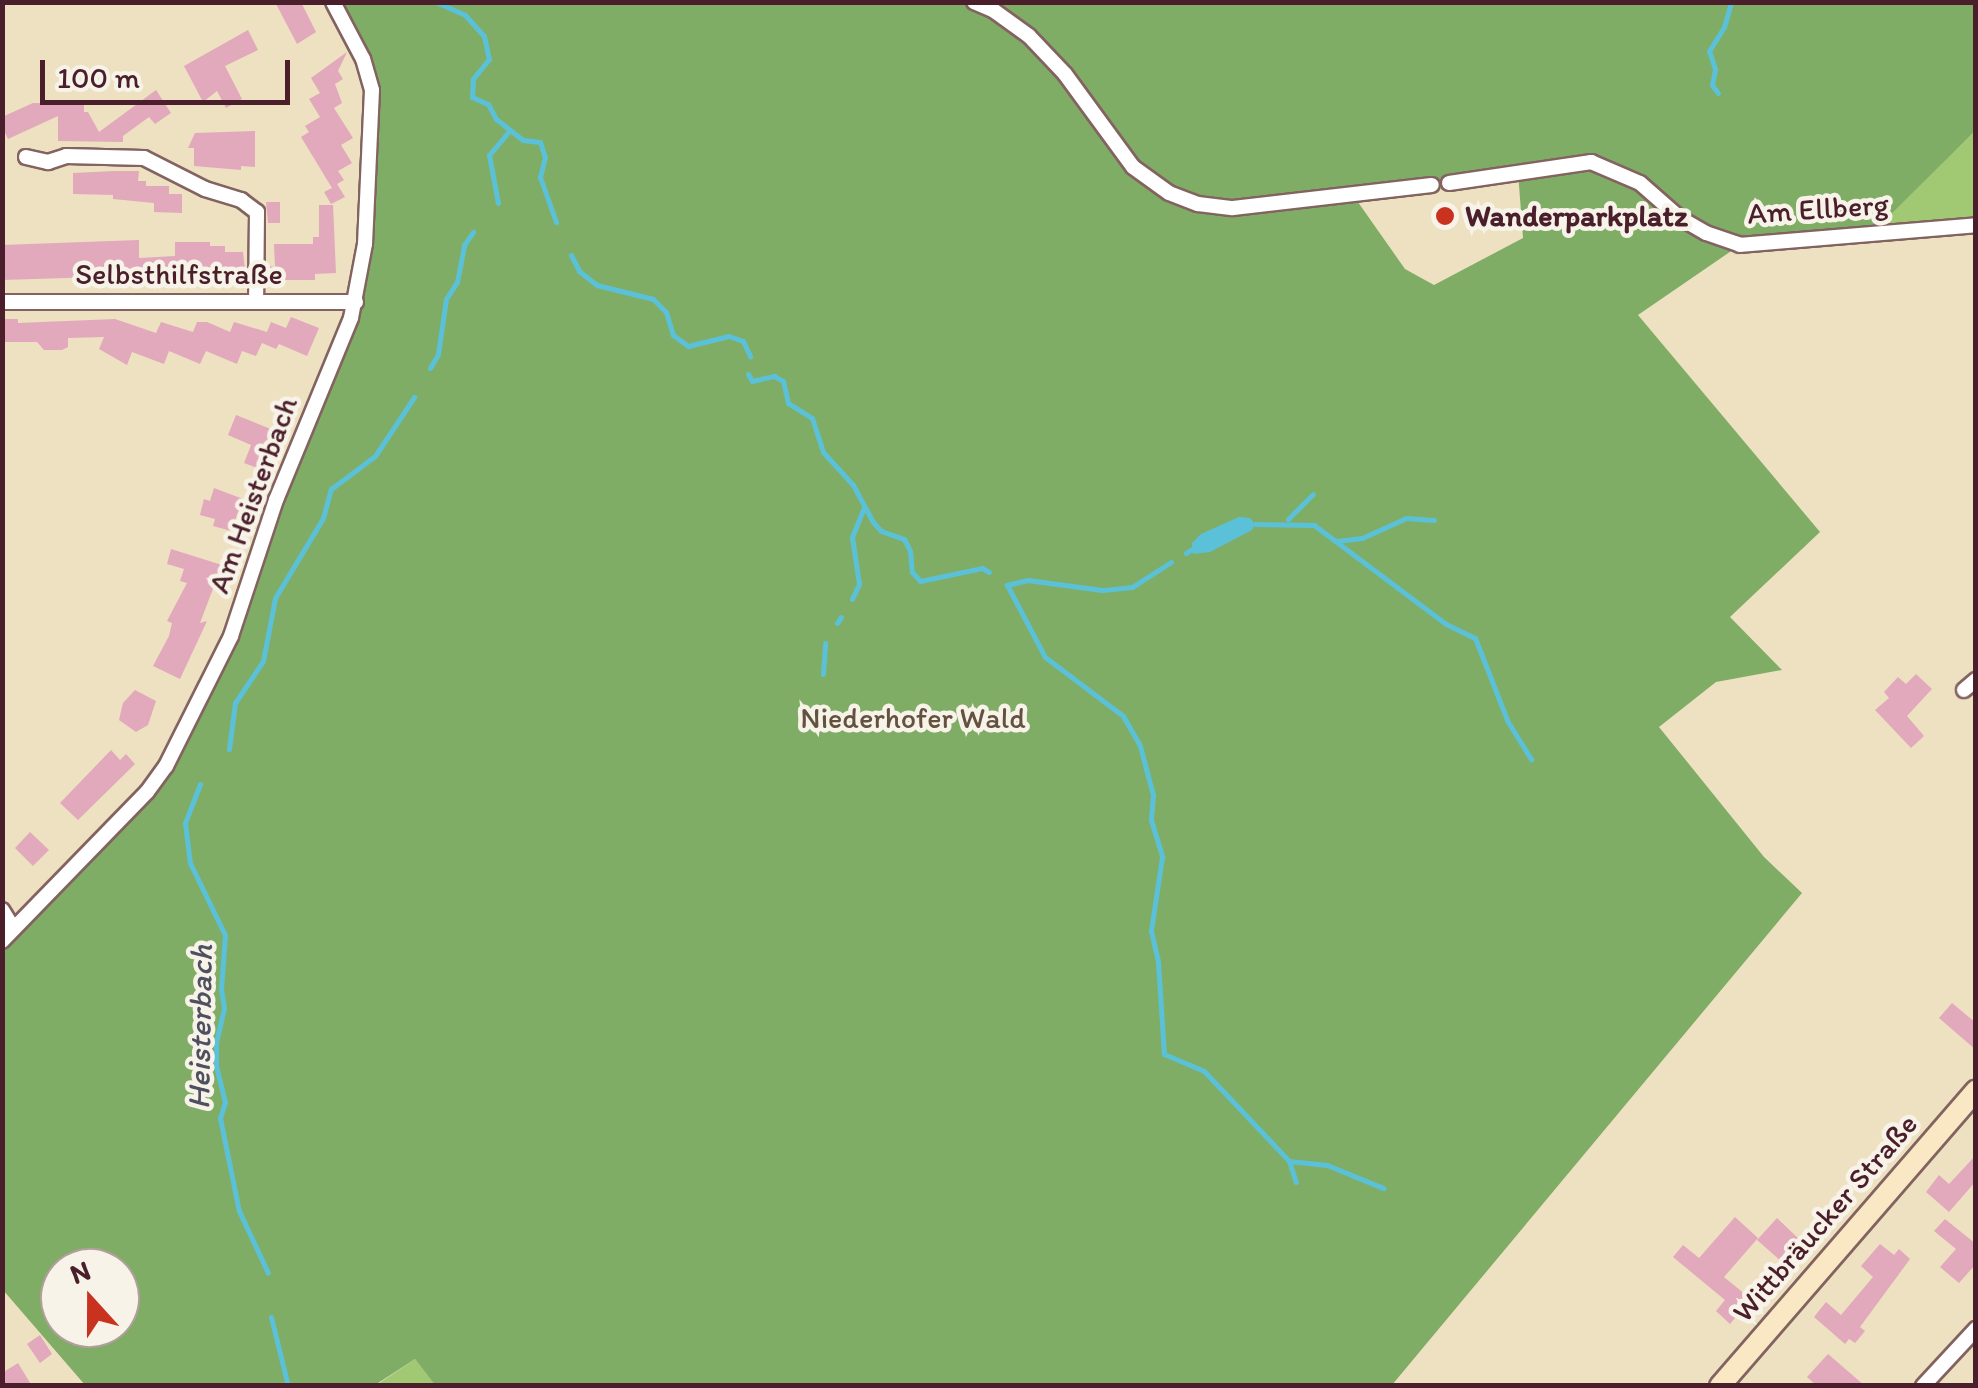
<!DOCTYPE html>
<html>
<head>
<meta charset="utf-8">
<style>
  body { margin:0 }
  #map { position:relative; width:1978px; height:1388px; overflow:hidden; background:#eee1c1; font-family:Itim,sans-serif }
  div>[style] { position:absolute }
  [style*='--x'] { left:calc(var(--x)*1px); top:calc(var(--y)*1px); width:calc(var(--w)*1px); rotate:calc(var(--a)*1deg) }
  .green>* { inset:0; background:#a1c974 }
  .forest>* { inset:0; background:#80ad66 }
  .water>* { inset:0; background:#5bc1d8 }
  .stream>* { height:5px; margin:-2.5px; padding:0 2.5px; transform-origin:2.5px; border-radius:2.5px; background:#5bc1d8 }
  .building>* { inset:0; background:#e1a9bb }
  .roads { filter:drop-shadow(2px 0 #836360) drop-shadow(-2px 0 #836360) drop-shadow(0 2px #836360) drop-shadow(0 -2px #836360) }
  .street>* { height:14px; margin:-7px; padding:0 7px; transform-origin:7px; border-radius:7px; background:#fff }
  .secondary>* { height:20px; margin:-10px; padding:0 10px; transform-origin:10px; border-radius:10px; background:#fae7c3 }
  .dots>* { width:28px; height:28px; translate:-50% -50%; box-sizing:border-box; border:5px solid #f7f3e8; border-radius:50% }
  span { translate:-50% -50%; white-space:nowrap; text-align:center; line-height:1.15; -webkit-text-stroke:9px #f7f3e8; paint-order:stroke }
  .street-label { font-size:30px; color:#4a1f2b }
  .poi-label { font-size:30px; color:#4a1f2b; font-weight:700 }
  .left { translate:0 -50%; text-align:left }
  .park-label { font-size:30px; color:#645241 }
  .water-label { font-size:32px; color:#4f505f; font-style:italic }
  .frame { position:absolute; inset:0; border:5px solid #4a1f2b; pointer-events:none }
  .north { position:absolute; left:40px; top:1248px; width:100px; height:100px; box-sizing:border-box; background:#f7f3e8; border:2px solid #b29e9c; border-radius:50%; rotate:339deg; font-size:28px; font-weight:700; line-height:40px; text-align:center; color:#4a1f2b }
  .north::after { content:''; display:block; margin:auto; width:35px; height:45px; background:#c8321e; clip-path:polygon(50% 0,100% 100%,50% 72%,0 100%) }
  .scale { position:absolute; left:40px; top:60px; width:250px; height:45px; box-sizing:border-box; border:5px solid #4a1f2b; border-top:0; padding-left:12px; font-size:30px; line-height:35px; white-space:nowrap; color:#4a1f2b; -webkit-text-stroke:8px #f7f3e8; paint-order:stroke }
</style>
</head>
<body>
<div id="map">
  <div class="green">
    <div style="clip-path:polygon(1975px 131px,1975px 225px,1871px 234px,1888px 216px)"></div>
    <div style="clip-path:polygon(415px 1359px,436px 1385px,375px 1386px)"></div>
  </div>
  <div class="forest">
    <div style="clip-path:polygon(evenodd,342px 3px,1975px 3px,1975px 131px,1871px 234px,1740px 245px,1638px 315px,1820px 532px,1730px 617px,1782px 670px,1716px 682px,1659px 727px,1764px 857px,1802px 893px,1392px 1385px,436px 1386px,415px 1359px,375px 1385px,85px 1385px,3px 1290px,2px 949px,154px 791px,173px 765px,224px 664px,289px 480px,360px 313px,371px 260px,379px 113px,373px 64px,342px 3px,1518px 172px,1523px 238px,1434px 285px,1405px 269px,1353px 195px,1518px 172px,342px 3px,60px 1268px,120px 1268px,120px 1328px,60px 1328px,60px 1268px)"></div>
  </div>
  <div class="water">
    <div style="clip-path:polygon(1239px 517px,1250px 518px,1255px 524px,1252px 530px,1210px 552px,1193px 554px,1192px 543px,1201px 534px)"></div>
  </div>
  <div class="stream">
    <div style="--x:436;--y:2;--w:32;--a:24"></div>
    <div style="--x:465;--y:15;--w:28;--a:48"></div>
    <div style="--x:484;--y:36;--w:24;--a:78"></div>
    <div style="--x:489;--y:59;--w:26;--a:129"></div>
    <div style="--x:473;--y:79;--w:18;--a:93"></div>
    <div style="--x:472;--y:97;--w:17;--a:24"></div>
    <div style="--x:488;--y:104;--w:17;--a:62"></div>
    <div style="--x:496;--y:119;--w:34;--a:38"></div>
    <div style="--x:523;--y:140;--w:17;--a:7"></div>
    <div style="--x:540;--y:142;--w:16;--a:72"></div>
    <div style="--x:545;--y:157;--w:21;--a:104"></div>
    <div style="--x:540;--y:177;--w:48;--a:70.4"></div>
    <div style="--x:1718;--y:93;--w:10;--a:-127"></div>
    <div style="--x:1712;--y:85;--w:16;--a:-79"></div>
    <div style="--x:1715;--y:69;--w:19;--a:-108"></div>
    <div style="--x:1709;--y:51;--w:28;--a:-58"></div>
    <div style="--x:1724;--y:27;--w:26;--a:-74"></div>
    <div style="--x:498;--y:203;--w:49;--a:-100.6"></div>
    <div style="--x:489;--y:155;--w:31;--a:-50"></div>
    <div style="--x:571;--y:255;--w:18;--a:63"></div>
    <div style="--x:579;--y:271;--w:23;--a:38"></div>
    <div style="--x:597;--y:285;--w:58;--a:14"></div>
    <div style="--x:653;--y:299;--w:18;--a:45"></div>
    <div style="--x:666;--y:312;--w:24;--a:73"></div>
    <div style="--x:673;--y:335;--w:19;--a:36"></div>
    <div style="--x:688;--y:346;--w:42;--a:-13.7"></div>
    <div style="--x:729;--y:336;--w:15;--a:20"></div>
    <div style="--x:743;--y:341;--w:17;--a:65"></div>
    <div style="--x:430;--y:368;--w:16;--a:-60"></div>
    <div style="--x:438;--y:354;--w:56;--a:-81.7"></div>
    <div style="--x:446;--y:299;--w:20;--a:-57"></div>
    <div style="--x:457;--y:282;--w:38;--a:-79"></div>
    <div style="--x:464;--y:245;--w:16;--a:-55"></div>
    <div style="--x:748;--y:374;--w:8;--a:60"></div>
    <div style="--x:752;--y:381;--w:23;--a:-13"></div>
    <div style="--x:774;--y:376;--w:10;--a:29"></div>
    <div style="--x:783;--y:381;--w:23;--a:77"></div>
    <div style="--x:788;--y:403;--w:28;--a:32"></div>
    <div style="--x:812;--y:418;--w:36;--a:72"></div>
    <div style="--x:823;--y:452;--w:45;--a:47.7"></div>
    <div style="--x:853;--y:485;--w:42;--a:61.6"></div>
    <div style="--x:873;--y:522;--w:12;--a:48"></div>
    <div style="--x:881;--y:531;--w:24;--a:19"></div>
    <div style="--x:904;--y:539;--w:13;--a:63"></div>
    <div style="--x:910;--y:551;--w:21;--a:85"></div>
    <div style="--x:912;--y:572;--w:12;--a:48"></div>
    <div style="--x:920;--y:581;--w:63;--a:-11.8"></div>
    <div style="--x:982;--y:568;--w:8;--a:30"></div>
    <div style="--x:1288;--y:519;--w:35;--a:-45"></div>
    <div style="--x:1255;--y:524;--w:59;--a:1"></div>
    <div style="--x:1314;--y:525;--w:165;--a:36.9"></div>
    <div style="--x:1446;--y:624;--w:32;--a:26"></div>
    <div style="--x:1475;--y:638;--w:90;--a:68.6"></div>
    <div style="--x:1508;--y:722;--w:44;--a:58.1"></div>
    <div style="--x:1337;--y:541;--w:25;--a:-7"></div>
    <div style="--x:1362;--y:538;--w:48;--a:-24.4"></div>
    <div style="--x:1406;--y:518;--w:28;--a:4"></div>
    <div style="--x:1186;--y:553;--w:7;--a:-34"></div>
    <div style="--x:1171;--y:562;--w:46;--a:147.3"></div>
    <div style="--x:1132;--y:587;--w:30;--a:174"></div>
    <div style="--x:1102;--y:590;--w:75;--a:-172.3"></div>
    <div style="--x:1028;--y:580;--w:22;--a:167"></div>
    <div style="--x:1007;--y:585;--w:81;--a:62.2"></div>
    <div style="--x:1045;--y:657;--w:98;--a:37.1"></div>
    <div style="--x:1123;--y:716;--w:34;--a:60"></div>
    <div style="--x:1140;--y:746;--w:51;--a:75.1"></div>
    <div style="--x:1153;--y:795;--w:25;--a:95"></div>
    <div style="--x:1151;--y:820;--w:39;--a:73"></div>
    <div style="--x:1162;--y:857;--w:75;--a:98.5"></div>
    <div style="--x:1151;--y:931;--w:32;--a:77"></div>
    <div style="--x:1158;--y:962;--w:92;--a:86.3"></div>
    <div style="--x:1164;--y:1054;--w:43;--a:23"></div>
    <div style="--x:1204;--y:1071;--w:124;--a:46.6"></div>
    <div style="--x:1289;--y:1161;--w:38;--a:6"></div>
    <div style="--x:1327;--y:1165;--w:61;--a:22.3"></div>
    <div style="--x:852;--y:599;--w:17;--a:-65"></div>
    <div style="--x:859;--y:584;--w:48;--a:-98.5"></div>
    <div style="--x:852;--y:537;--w:32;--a:-68"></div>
    <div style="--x:837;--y:623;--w:7;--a:-56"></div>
    <div style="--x:823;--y:674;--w:31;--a:-86"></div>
    <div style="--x:229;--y:749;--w:46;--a:-82.6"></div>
    <div style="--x:235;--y:703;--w:50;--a:-56.3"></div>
    <div style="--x:263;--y:661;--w:64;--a:-79.2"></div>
    <div style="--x:275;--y:598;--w:93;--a:-59"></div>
    <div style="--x:323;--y:518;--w:30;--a:-75"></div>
    <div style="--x:331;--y:489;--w:55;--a:-36.9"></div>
    <div style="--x:375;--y:456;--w:71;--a:-56.5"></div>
    <div style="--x:200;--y:784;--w:42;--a:111"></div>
    <div style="--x:185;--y:823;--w:40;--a:82.9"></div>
    <div style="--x:190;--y:863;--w:80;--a:64.1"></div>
    <div style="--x:225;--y:935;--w:54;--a:94.2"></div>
    <div style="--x:221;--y:989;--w:19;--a:81"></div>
    <div style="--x:224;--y:1008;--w:35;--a:103"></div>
    <div style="--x:216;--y:1042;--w:24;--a:90"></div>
    <div style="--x:216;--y:1066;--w:37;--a:76"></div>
    <div style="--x:225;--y:1102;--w:17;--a:107"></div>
    <div style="--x:220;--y:1118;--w:95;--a:78.5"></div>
    <div style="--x:239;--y:1211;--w:68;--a:64.9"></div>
    <div style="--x:1289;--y:1161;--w:22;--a:72"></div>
    <div style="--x:271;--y:1317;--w:71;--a:76.2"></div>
  </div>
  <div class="building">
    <div style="clip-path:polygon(275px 2px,301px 2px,316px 32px,297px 44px)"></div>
    <div style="clip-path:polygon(248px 30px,258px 50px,225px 66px,242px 99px,226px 108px,217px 91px,203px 102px,184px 66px)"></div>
    <div style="clip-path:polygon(347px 52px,338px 71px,343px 79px,335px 84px,342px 103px,334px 108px,353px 138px,341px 145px,352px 163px,338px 171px,344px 180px,337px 184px,345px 197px,331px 204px,324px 192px,332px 188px,301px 137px,309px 132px,305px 126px,320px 117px,309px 99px,320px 93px,311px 78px)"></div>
    <div style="clip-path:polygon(156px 90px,171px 113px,155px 124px,149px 117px,123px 136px,123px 142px,58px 141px,58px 116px,8px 139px,2px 126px,2px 117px,33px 103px,84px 104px,84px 112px,88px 112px,99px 132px)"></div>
    <div style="clip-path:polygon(255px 131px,255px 167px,241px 166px,241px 170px,194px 166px,194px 148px,188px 148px,195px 133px)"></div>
    <div style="clip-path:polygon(114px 171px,139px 171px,138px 181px,146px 181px,146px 186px,169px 186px,169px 194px,182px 194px,182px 213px,154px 212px,154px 203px,113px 199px,113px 195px,73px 194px,73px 173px)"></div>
    <div style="clip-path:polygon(266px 202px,280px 202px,280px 223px,268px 223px)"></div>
    <div style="clip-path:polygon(319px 205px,333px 205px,336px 273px,315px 274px,315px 280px,267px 280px,267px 266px,275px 267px,274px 244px,313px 244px,313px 237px,319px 237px)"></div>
    <div style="clip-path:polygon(139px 240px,139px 258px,175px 256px,175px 242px,210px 242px,210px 246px,225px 246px,225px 252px,243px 252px,246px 279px,176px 276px,176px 281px,158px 281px,159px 285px,130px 286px,130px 276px,2px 280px,2px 245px)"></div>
    <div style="clip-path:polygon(291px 317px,319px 328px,307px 356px,279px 344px,276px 349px,262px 343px,267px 332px,256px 356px,242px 351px,237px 364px,206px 351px,200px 364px,169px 351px,164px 364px,132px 352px,127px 365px,99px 349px,104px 337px,68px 338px,68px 347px,62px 350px,44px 350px,37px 342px,2px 342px,2px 319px,18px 319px,18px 323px,115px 319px,156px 333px,161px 322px,193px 332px,197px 322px,207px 322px,230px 332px,234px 322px,267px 332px,271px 322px,286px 328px)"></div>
    <div style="clip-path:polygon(236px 415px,273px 430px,257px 468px,244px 463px,251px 445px,228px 435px)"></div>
    <div style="clip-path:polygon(214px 488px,243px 499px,231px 531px,213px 526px,215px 519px,200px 515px,204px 499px,210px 501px)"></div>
    <div style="clip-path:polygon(171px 549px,222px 565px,200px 623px,207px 621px,180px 679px,153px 666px,169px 636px,172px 623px,167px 621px,187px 583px,180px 581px,184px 569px,167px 564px)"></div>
    <div style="clip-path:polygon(1916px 674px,1932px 689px,1907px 716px,1924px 736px,1911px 748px,1875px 710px,1889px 698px,1884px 692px,1898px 677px,1906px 684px)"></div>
    <div style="clip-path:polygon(135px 690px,156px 701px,148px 725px,136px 732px,119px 720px,123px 703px)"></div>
    <div style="clip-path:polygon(111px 750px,120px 760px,126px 754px,135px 764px,78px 820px,60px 803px)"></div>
    <div style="clip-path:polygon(30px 832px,49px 850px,33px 866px,15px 848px)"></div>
    <div style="clip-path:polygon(1952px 1003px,1976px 1023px,1976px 1050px,1939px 1018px)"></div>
    <div style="clip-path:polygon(1976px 1155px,1976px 1181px,1949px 1212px,1926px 1192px,1939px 1175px,1949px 1184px)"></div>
    <div style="clip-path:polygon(1735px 1217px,1758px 1238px,1724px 1277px,1751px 1299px,1730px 1324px,1716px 1311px,1725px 1300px,1673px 1257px,1683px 1245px,1699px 1258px)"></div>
    <div style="clip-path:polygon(1777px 1218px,1800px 1240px,1781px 1261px,1757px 1240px)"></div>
    <div style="clip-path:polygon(1945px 1219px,1976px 1244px,1976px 1264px,1959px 1283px,1940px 1267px,1956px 1249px,1934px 1231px)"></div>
    <div style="clip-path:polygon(1880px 1244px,1894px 1255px,1899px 1249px,1910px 1259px,1860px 1327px,1865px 1331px,1855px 1343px,1849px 1339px,1845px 1344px,1814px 1317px,1826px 1302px,1841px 1315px,1873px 1277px,1861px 1266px)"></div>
    <div style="clip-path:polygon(40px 1335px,52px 1354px,40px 1363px,27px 1344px)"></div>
    <div style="clip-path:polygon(1828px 1354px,1865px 1386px,1817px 1386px,1807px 1377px)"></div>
    <div style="clip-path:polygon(18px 1363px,32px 1386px,2px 1386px,2px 1373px)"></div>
  </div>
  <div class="roads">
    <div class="street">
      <div style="--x:974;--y:2;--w:21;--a:23"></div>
      <div style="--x:993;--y:10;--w:44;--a:35.8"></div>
      <div style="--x:1029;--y:36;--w:52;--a:46.5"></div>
      <div style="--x:1065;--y:74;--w:115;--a:53.8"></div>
      <div style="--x:1133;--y:167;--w:44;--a:35.8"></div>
      <div style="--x:1169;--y:193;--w:31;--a:21"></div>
      <div style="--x:1198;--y:204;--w:35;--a:7"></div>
      <div style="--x:1233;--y:208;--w:200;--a:-6.6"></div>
      <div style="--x:26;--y:157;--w:23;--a:13"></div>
      <div style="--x:48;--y:162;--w:19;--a:-18"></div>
      <div style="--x:66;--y:156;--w:78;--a:1.5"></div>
      <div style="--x:144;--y:158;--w:68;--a:26.9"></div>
      <div style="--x:205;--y:189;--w:38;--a:17"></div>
      <div style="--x:241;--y:200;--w:20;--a:37"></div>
      <div style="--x:257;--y:212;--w:89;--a:90.6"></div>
      <div style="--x:1449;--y:183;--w:144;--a:-8.4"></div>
      <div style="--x:1591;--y:162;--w:53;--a:23.2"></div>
      <div style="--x:1640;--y:183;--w:53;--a:41.2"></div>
      <div style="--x:1680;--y:218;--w:30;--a:30"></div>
      <div style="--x:1706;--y:233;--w:36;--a:19"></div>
      <div style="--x:1740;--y:245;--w:237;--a:-4.8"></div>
      <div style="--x:2;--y:302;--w:354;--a:0"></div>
      <div style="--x:1964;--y:690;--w:16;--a:-40"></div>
      <div style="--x:2;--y:910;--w:22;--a:58"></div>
      <div style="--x:2;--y:941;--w:208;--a:-45.8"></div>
      <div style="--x:147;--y:792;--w:32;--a:-54"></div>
      <div style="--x:166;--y:766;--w:145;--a:-63.4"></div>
      <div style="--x:231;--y:636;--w:143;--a:-71.7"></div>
      <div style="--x:276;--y:500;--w:197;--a:-67.6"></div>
      <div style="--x:351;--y:318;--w:75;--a:-79.3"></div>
      <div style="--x:365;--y:244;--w:154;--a:-87.4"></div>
      <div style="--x:372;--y:90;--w:32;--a:-106"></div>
      <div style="--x:363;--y:59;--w:64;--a:-117.8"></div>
      <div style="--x:1923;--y:1386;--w:78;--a:-47.1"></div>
    </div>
    <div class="secondary">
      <div style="--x:1720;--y:1386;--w:391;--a:-49.1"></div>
    </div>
  </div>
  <div class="dots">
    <div style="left:1445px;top:216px;background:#c8321e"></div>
  </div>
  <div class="street-label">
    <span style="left:1818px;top:209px;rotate:-4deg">Am Ellberg</span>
    <span style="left:179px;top:274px">Selbsthilfstraße</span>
    <span style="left:253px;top:495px;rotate:-70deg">Am Heisterbach</span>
    <span style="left:1825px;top:1218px;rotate:-49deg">Wittbräucker Straße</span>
  </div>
  <div class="poi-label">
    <span class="left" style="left:1465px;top:216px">Wanderparkplatz</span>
  </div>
  <div class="park-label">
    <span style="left:913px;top:718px">Niederhofer Wald</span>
  </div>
  <div class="water-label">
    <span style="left:200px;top:1027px;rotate:-89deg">Heisterbach</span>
  </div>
  <div class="frame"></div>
  <div class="north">N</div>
  <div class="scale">100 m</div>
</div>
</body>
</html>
